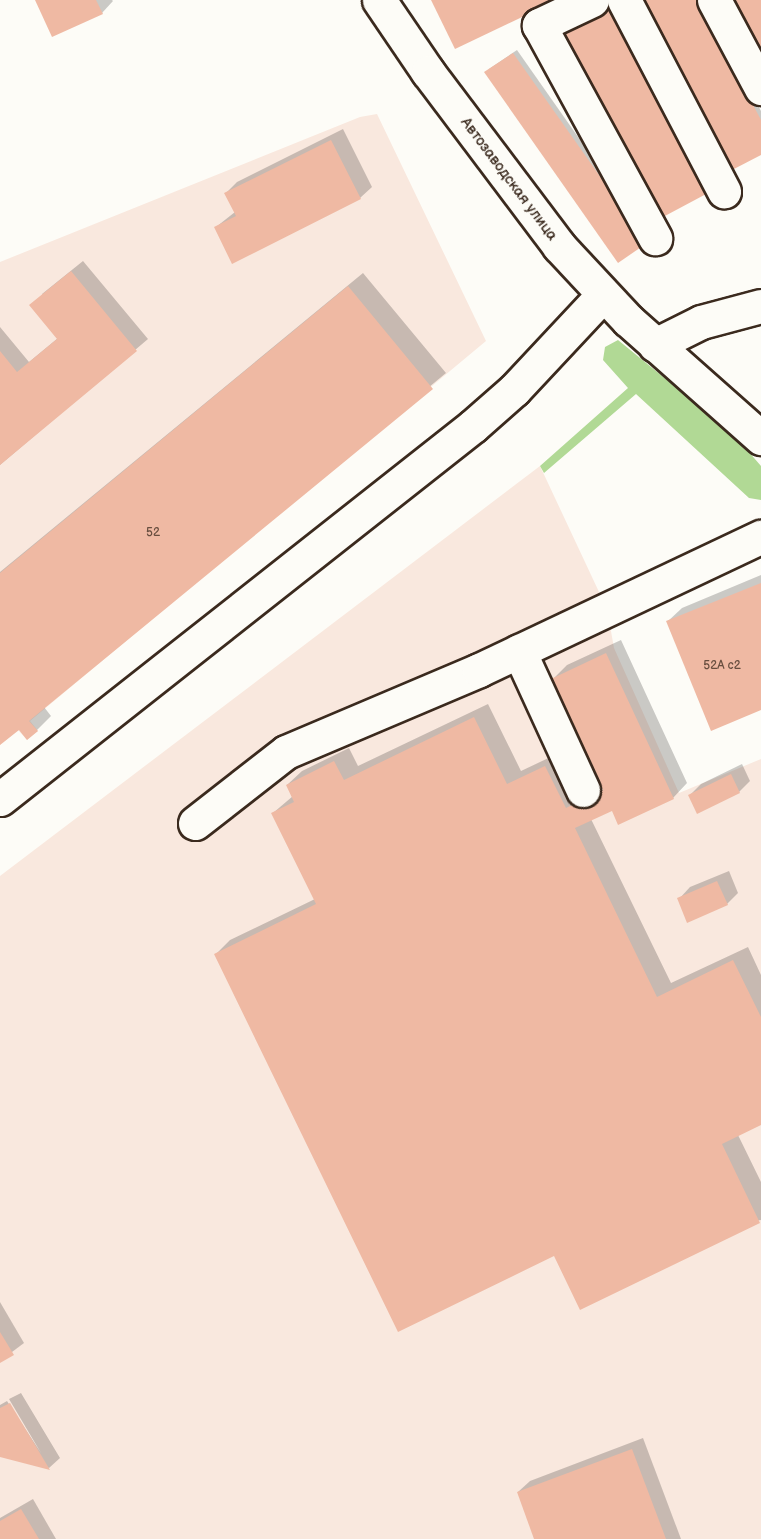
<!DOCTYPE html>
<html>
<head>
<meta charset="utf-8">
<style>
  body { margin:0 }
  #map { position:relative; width:761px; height:1539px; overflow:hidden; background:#fdfcf7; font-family:"Balsamiq Sans",sans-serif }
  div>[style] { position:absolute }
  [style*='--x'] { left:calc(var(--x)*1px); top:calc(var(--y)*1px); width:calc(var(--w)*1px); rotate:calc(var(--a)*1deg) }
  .built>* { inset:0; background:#f9e8de }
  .green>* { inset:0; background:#b1d995 }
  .shadow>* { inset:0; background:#0003 }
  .building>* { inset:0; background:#efb9a3 }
  .roads { filter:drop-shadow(2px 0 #3b2a1e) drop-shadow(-2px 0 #3b2a1e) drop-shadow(0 2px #3b2a1e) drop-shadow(0 -2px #3b2a1e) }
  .minor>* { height:33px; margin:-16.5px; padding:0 16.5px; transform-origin:16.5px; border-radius:16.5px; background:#fdfcf7 }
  span { translate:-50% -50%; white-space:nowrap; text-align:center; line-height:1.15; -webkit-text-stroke:5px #fdfcf7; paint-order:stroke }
  .number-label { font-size:12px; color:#684e3f }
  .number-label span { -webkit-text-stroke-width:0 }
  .street-label { font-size:15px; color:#3b2a1e }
</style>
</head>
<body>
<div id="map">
  <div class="built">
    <div style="clip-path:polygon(377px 114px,486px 341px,30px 721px,38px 731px,27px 740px,18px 730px,0 745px,0 262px,360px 117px)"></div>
    <div style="clip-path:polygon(540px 466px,607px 609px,614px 648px,679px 793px,761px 759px,761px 1539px,0 1539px,0 876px)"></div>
  </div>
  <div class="green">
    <div style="clip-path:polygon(618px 340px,716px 420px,748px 451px,761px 466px,761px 500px,749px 498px,636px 394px,544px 473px,540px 466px,628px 388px,603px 360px,605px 347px)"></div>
  </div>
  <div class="shadow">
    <div style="clip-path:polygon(37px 0,112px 0,113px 1px,102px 13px)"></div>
    <div style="clip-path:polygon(609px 0,711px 188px,562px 26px)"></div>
    <div style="clip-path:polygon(644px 0,703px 0,761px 111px,761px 153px)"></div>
    <div style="clip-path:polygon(517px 50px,649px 238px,489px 69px)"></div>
    <div style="clip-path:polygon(343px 129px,372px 187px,360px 198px,216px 227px,235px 212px,226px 193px,237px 182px)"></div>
    <div style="clip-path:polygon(83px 261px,148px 339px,0 465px,0 327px,29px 362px,58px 338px,42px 294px)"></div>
    <div style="clip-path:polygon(363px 273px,446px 373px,44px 707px,51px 716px,37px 730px,19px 728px,0 743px,0 572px)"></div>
    <div style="clip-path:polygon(761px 575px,761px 709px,667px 622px,682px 608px)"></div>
    <div style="clip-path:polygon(621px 640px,687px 783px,673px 798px,613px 809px,591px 819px,671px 983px,748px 947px,761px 975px,761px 1124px,738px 1135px,761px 1182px,761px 1220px,554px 1254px,216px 954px,230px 940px,315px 899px,273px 813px,293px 796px,287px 785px,302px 771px,349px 748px,358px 766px,488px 704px,521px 771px,559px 753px,580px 795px,602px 785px,553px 679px,567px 665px)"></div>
    <div style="clip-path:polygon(742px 764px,750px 781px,739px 792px,690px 795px,701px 784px)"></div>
    <div style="clip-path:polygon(729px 871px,738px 893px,727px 904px,679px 899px,690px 887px)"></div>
    <div style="clip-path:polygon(0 1302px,24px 1343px,0 1361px)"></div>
    <div style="clip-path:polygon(21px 1393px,60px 1458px,49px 1468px,0 1455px,0 1405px,7px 1401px,41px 1453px,9px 1399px)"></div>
    <div style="clip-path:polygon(643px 1438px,681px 1539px,536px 1539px,518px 1492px,530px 1481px)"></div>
    <div style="clip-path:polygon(33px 1499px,56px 1539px,0 1539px,0 1518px)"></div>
  </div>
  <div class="building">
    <div style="clip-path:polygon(35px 0,96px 0,103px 14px,52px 37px)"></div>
    <div style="clip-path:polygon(431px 0,558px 0,455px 49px)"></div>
    <div style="clip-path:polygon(642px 0,698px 0,761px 120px,761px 155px,732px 170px)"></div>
    <div style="clip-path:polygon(733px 0,761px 0,761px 52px)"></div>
    <div style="clip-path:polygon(605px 2px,708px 193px,663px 217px,560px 26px)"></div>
    <div style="clip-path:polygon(513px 53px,647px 243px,618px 263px,484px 72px)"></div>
    <div style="clip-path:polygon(331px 140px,361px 199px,232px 264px,214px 227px,236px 216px,224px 193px)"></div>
    <div style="clip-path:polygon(71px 271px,137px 351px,0 465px,0 351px,17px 372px,57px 339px,29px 305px)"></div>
    <div style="clip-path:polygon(348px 286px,433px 389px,29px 721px,38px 731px,27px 740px,19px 730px,0 745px,0 573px)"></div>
    <div style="clip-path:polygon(761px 583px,761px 710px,711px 731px,666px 621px)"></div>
    <div style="clip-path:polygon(606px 653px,674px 799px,618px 825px,612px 811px,575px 828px,657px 997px,733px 960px,761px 1017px,761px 1125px,722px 1144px,760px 1223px,580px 1310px,554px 1256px,398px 1332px,214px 954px,316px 904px,271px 813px,294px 802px,286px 785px,334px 761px,344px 780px,474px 717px,507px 784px,545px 766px,566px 808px,603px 790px,551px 679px)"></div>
    <div style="clip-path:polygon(731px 774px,740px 793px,697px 814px,688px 795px)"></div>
    <div style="clip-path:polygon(717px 881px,728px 905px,687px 923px,677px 898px)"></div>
    <div style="clip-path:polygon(0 1332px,14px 1355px,0 1363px)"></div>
    <div style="clip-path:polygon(10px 1403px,50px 1470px,0 1457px,0 1408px)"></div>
    <div style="clip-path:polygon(632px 1449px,666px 1539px,534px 1539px,517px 1492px)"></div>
    <div style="clip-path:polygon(21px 1509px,39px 1539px,0 1539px,0 1521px)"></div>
  </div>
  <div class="roads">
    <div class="minor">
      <div style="--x:379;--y:0;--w:87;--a:55.8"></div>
      <div style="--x:428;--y:72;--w:218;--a:53"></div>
      <div style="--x:559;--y:246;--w:101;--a:47"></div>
      <div style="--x:628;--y:320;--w:178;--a:41.6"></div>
      <div style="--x:592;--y:0;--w:59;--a:154.7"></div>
      <div style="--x:539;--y:25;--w:243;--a:61.4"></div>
      <div style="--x:624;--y:0;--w:216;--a:62.4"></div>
      <div style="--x:714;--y:0;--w:100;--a:61.9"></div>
      <div style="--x:655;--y:345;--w:51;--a:-26.6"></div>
      <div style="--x:701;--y:322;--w:62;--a:-14.9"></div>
      <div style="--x:519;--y:651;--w:153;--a:65.3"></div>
      <div style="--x:0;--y:799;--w:602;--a:-38.26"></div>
      <div style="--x:473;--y:426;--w:55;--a:-41.3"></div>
      <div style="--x:514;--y:390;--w:130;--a:-46.9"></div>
      <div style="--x:195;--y:823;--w:115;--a:-38"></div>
      <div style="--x:286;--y:752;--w:210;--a:-23"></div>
      <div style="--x:479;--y:670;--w:312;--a:-25.3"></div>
    </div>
  </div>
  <div class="number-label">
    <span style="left:153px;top:533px">52</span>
    <span style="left:722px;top:666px">52А с2</span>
  </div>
  <div class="street-label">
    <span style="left:509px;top:179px;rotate:53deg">Автозаводская улица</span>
  </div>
</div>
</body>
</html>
